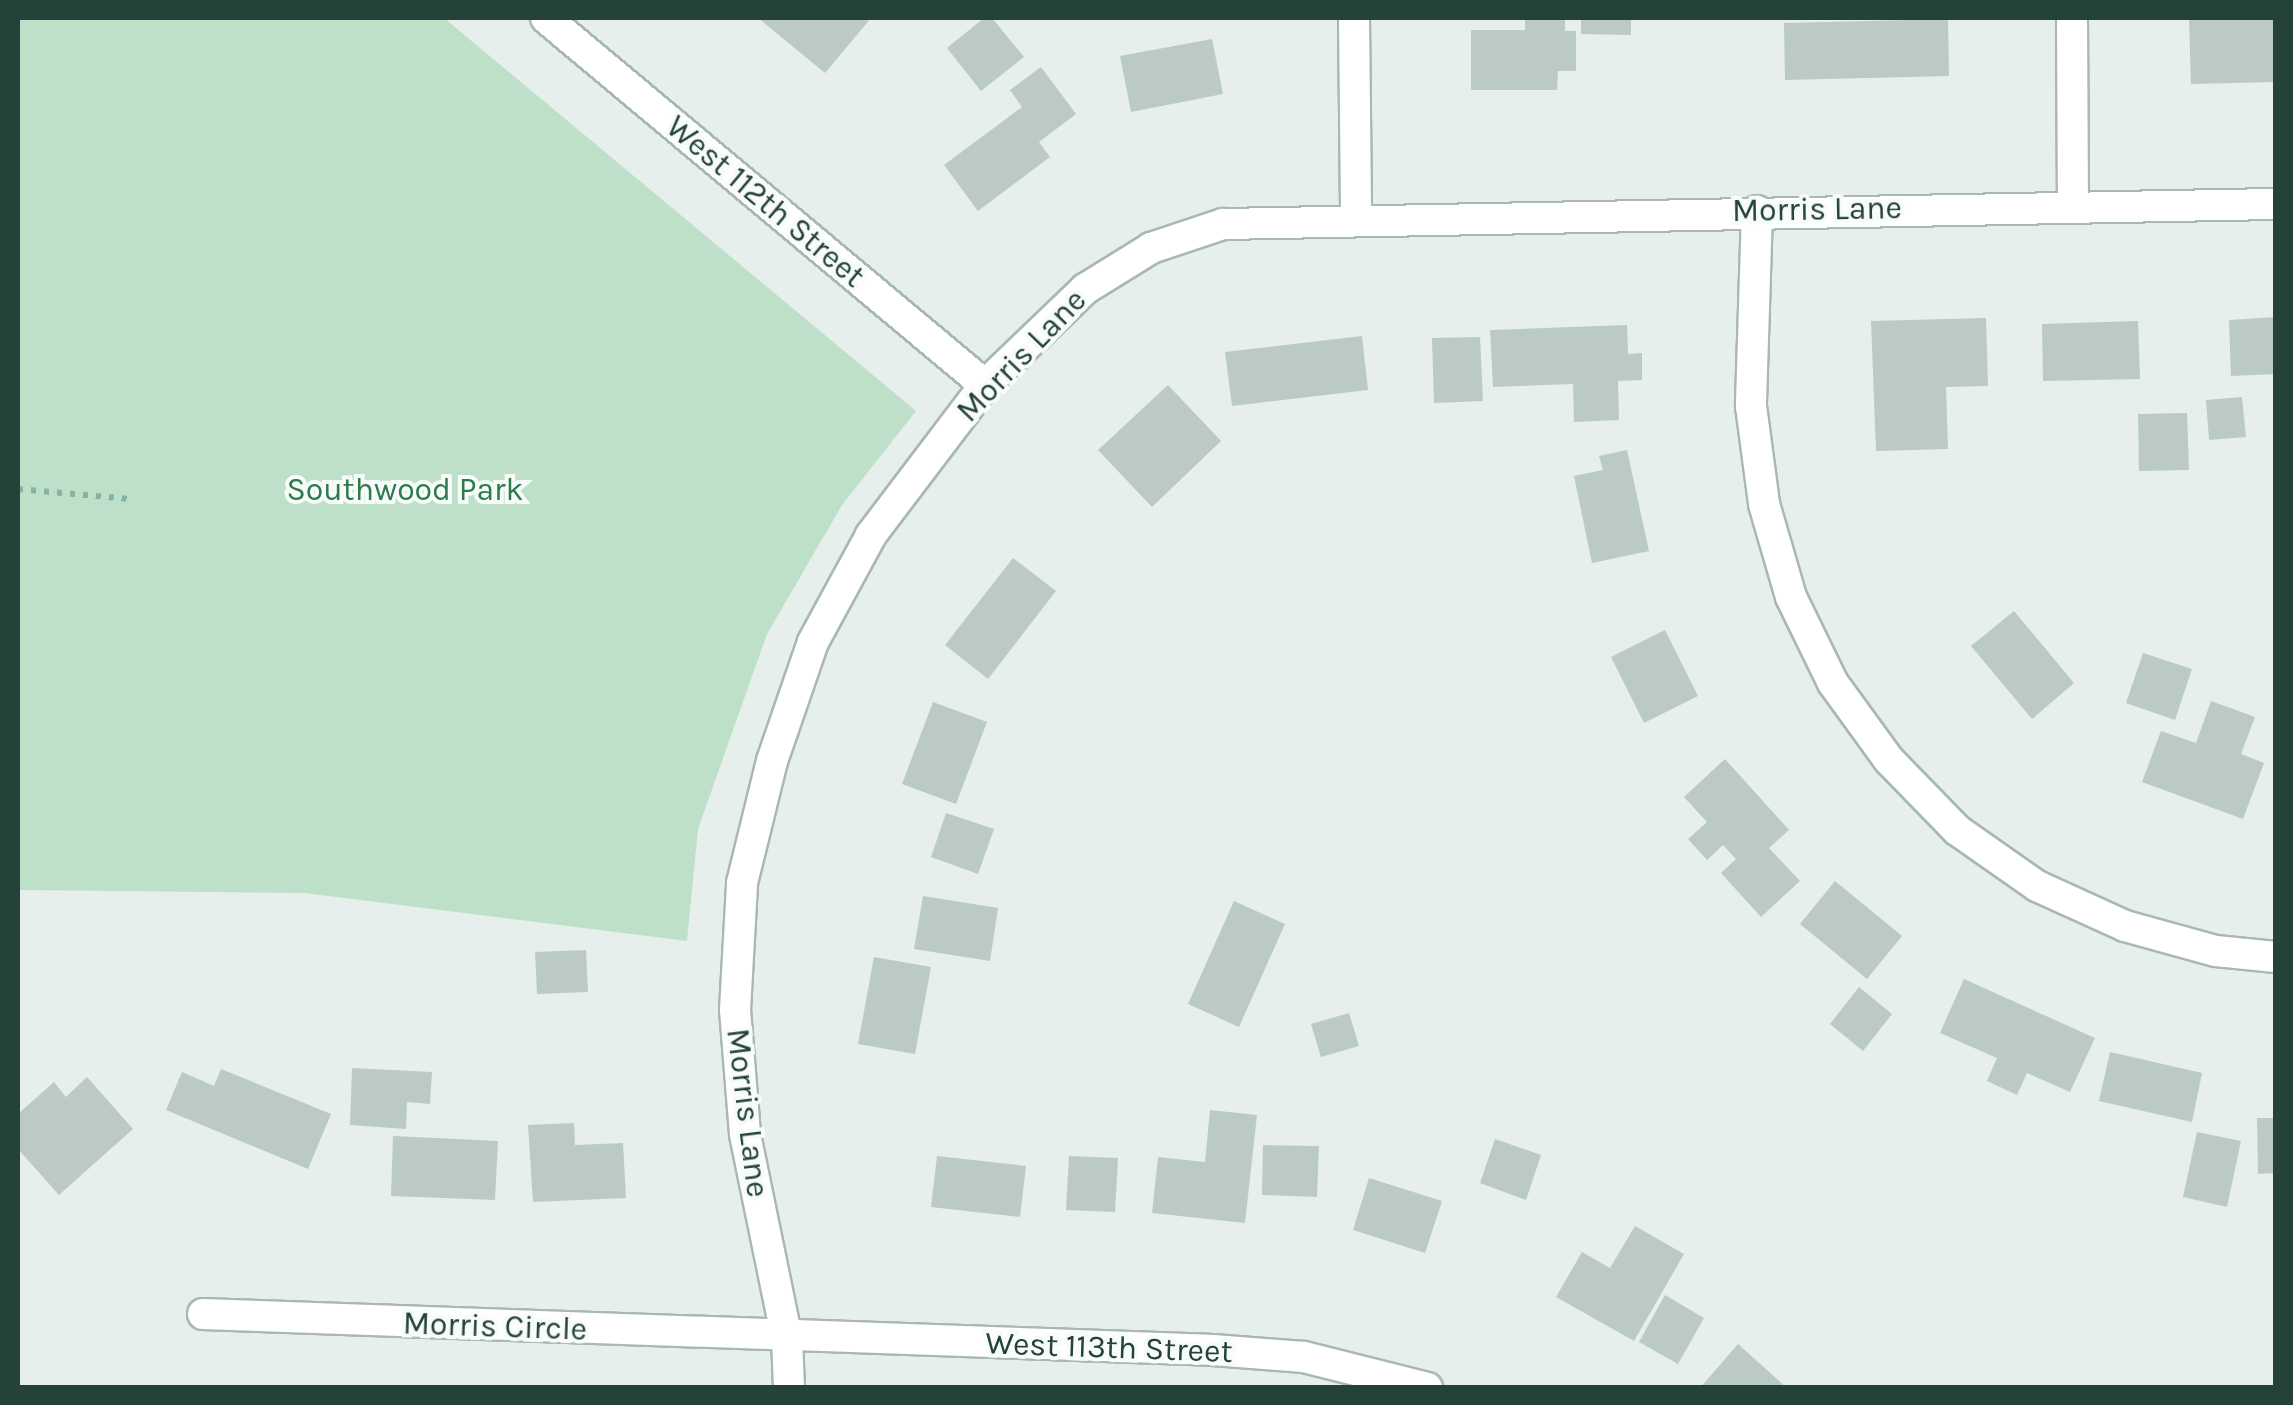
<!DOCTYPE html>
<html>
<head>
<meta charset="utf-8">
<style>
  body { margin:0 }
  #map { position:relative; width:2293px; height:1405px; overflow:hidden; background:#e6efeb; font-family:Karla,sans-serif }
  div>[style] { position:absolute }
  [style*='--x'] { left:calc(var(--x)*1px); top:calc(var(--y)*1px); width:calc(var(--w)*1px); rotate:calc(var(--a)*1deg) }
  .green>* { inset:0; background:#bfe0c8 }
  .building>* { inset:0; background:#bbcac4 }
  .path>* { height:6px; margin-top:-3px; transform-origin:0; background:repeating-linear-gradient(90deg,#86b3a5 0 5px,transparent 0 13px) }
  .roads { filter:drop-shadow(2px 0 #a8b8b2) drop-shadow(-2px 0 #a8b8b2) drop-shadow(0 2px #a8b8b2) drop-shadow(0 -2px #a8b8b2) }
  .minor>* { height:30px; margin:-15px; padding:0 15px; transform-origin:15px; border-radius:15px; background:#fff }
  span { translate:-50% -50%; white-space:nowrap; text-align:center; line-height:1.15; -webkit-text-stroke:8px #f7fbf9; paint-order:stroke }
  .street-label { font-size:32px; color:#24423a }
  .park-label { font-size:32px; color:#2d7a4b }
  .frame { position:absolute; inset:0; border:20px solid #24423a; pointer-events:none }
</style>
</head>
<body>
<div id="map">
  <div class="green">
    <div style="clip-path:polygon(18px 18px,444px 18px,916px 411px,842px 505px,767px 634px,698px 829px,687px 941px,305px 893px,18px 890px)"></div>
  </div>
  <div class="building">
    <div style="clip-path:polygon(758px 18px,871px 18px,825px 73px)"></div>
    <div style="clip-path:polygon(984px 18px,992px 18px,1024px 57px,981px 91px,947px 48px)"></div>
    <div style="clip-path:polygon(1525px 18px,1565px 18px,1565px 31px,1576px 31px,1576px 71px,1558px 71px,1557px 90px,1471px 90px,1471px 30px,1525px 30px)"></div>
    <div style="clip-path:polygon(1581px 18px,1631px 18px,1631px 35px,1581px 34px)"></div>
    <div style="clip-path:polygon(2189px 18px,2276px 18px,2276px 82px,2191px 84px)"></div>
    <div style="clip-path:polygon(1948px 19px,1949px 76px,1785px 80px,1784px 23px)"></div>
    <div style="clip-path:polygon(1212px 39px,1223px 94px,1131px 112px,1120px 56px)"></div>
    <div style="clip-path:polygon(1041px 67px,1076px 114px,1039px 142px,1050px 157px,978px 211px,944px 165px,1022px 107px,1010px 90px)"></div>
    <div style="clip-path:polygon(2276px 317px,2276px 374px,2231px 376px,2229px 320px)"></div>
    <div style="clip-path:polygon(1986px 318px,1988px 386px,1946px 387px,1948px 449px,1876px 451px,1871px 321px)"></div>
    <div style="clip-path:polygon(2138px 321px,2140px 379px,2043px 381px,2042px 324px)"></div>
    <div style="clip-path:polygon(1627px 325px,1628px 354px,1642px 353px,1642px 380px,1618px 381px,1619px 420px,1574px 422px,1573px 384px,1493px 387px,1490px 330px)"></div>
    <div style="clip-path:polygon(1362px 336px,1368px 390px,1232px 406px,1225px 352px)"></div>
    <div style="clip-path:polygon(1480px 337px,1483px 401px,1434px 403px,1432px 338px)"></div>
    <div style="clip-path:polygon(1168px 385px,1221px 441px,1152px 507px,1098px 450px)"></div>
    <div style="clip-path:polygon(2242px 397px,2246px 437px,2209px 440px,2206px 400px)"></div>
    <div style="clip-path:polygon(2187px 413px,2189px 470px,2139px 471px,2138px 414px)"></div>
    <div style="clip-path:polygon(1627px 450px,1649px 551px,1592px 563px,1574px 476px,1603px 470px,1599px 456px)"></div>
    <div style="clip-path:polygon(1013px 558px,1056px 591px,988px 679px,945px 645px)"></div>
    <div style="clip-path:polygon(2014px 611px,2074px 683px,2032px 719px,1971px 646px)"></div>
    <div style="clip-path:polygon(1665px 630px,1698px 696px,1644px 723px,1611px 657px)"></div>
    <div style="clip-path:polygon(2143px 653px,2192px 669px,2175px 720px,2126px 703px)"></div>
    <div style="clip-path:polygon(2211px 701px,2255px 717px,2241px 754px,2264px 763px,2243px 819px,2142px 782px,2161px 731px,2196px 743px)"></div>
    <div style="clip-path:polygon(933px 702px,987px 722px,956px 804px,902px 784px)"></div>
    <div style="clip-path:polygon(1725px 759px,1789px 830px,1769px 848px,1800px 881px,1761px 917px,1721px 873px,1736px 859px,1723px 845px,1707px 860px,1688px 839px,1707px 822px,1684px 797px)"></div>
    <div style="clip-path:polygon(946px 813px,994px 829px,978px 874px,931px 857px)"></div>
    <div style="clip-path:polygon(1835px 881px,1902px 936px,1867px 979px,1800px 924px)"></div>
    <div style="clip-path:polygon(923px 896px,998px 908px,990px 961px,914px 949px)"></div>
    <div style="clip-path:polygon(1234px 901px,1285px 924px,1239px 1027px,1188px 1004px)"></div>
    <div style="clip-path:polygon(586px 950px,588px 992px,537px 994px,535px 952px)"></div>
    <div style="clip-path:polygon(874px 957px,931px 967px,915px 1054px,858px 1044px)"></div>
    <div style="clip-path:polygon(1964px 979px,2095px 1038px,2070px 1092px,2027px 1073px,2017px 1095px,1987px 1081px,1997px 1058px,1940px 1033px)"></div>
    <div style="clip-path:polygon(1859px 987px,1892px 1014px,1863px 1051px,1830px 1024px)"></div>
    <div style="clip-path:polygon(1349px 1013px,1359px 1046px,1321px 1057px,1311px 1024px)"></div>
    <div style="clip-path:polygon(2110px 1052px,2202px 1073px,2192px 1122px,2099px 1101px)"></div>
    <div style="clip-path:polygon(352px 1068px,432px 1072px,430px 1104px,407px 1102px,406px 1129px,350px 1125px)"></div>
    <div style="clip-path:polygon(221px 1069px,331px 1114px,308px 1169px,166px 1110px,182px 1072px,214px 1086px)"></div>
    <div style="clip-path:polygon(87px 1077px,133px 1129px,59px 1195px,18px 1149px,18px 1114px,54px 1082px,66px 1097px)"></div>
    <div style="clip-path:polygon(1210px 1110px,1257px 1115px,1245px 1223px,1152px 1213px,1158px 1157px,1205px 1162px)"></div>
    <div style="clip-path:polygon(2257px 1118px,2276px 1118px,2276px 1173px,2258px 1174px)"></div>
    <div style="clip-path:polygon(574px 1123px,575px 1145px,623px 1143px,626px 1198px,533px 1202px,528px 1125px)"></div>
    <div style="clip-path:polygon(2197px 1132px,2241px 1141px,2227px 1207px,2183px 1197px)"></div>
    <div style="clip-path:polygon(393px 1136px,498px 1141px,495px 1200px,391px 1196px)"></div>
    <div style="clip-path:polygon(1495px 1139px,1541px 1155px,1526px 1200px,1480px 1183px)"></div>
    <div style="clip-path:polygon(1263px 1145px,1319px 1146px,1317px 1197px,1262px 1195px)"></div>
    <div style="clip-path:polygon(937px 1156px,1026px 1166px,1020px 1217px,931px 1207px)"></div>
    <div style="clip-path:polygon(1069px 1156px,1118px 1158px,1115px 1212px,1066px 1210px)"></div>
    <div style="clip-path:polygon(1369px 1178px,1442px 1201px,1425px 1253px,1353px 1230px)"></div>
    <div style="clip-path:polygon(1635px 1226px,1684px 1254px,1634px 1341px,1556px 1297px,1582px 1252px,1610px 1268px)"></div>
    <div style="clip-path:polygon(1665px 1295px,1704px 1318px,1678px 1364px,1639px 1342px)"></div>
    <div style="clip-path:polygon(1738px 1344px,1787px 1388px,1700px 1388px)"></div>
  </div>
  <div class="path">
    <div style="--x:18;--y:489;--w:112;--a:5.1"></div>
  </div>
  <div class="roads">
    <div class="minor">
      <div style="--x:546;--y:18;--w:572;--a:39.9"></div>
      <div style="--x:1354;--y:18;--w:200;--a:89.4"></div>
      <div style="--x:2072;--y:18;--w:190;--a:89.7"></div>
      <div style="--x:1757;--y:211;--w:195;--a:91.8"></div>
      <div style="--x:1751;--y:406;--w:99;--a:82.4"></div>
      <div style="--x:1764;--y:504;--w:97;--a:73.8"></div>
      <div style="--x:1791;--y:597;--w:96;--a:64"></div>
      <div style="--x:1833;--y:683;--w:95;--a:54"></div>
      <div style="--x:1889;--y:760;--w:98;--a:45.8"></div>
      <div style="--x:1957;--y:830;--w:98;--a:35"></div>
      <div style="--x:2037;--y:886;--w:97;--a:24.4"></div>
      <div style="--x:2125;--y:926;--w:94;--a:15.4"></div>
      <div style="--x:2216;--y:951;--w:60;--a:5.7"></div>
      <div style="--x:203;--y:1314;--w:1011;--a:2.04"></div>
      <div style="--x:1213;--y:1350;--w:91;--a:4.4"></div>
      <div style="--x:1304;--y:1357;--w:127;--a:14.1"></div>
      <div style="--x:789;--y:1388;--w:49;--a:-92.3"></div>
      <div style="--x:787;--y:1339;--w:209;--a:-101.6"></div>
      <div style="--x:745;--y:1134;--w:124;--a:-94.6"></div>
      <div style="--x:735;--y:1010;--w:127;--a:-86.8"></div>
      <div style="--x:742;--y:883;--w:126;--a:-76.2"></div>
      <div style="--x:772;--y:761;--w:126;--a:-71"></div>
      <div style="--x:813;--y:642;--w:122;--a:-61.5"></div>
      <div style="--x:871;--y:535;--w:188;--a:-52.8"></div>
      <div style="--x:985;--y:385;--w:139;--a:-43.8"></div>
      <div style="--x:1085;--y:289;--w:78;--a:-31.8"></div>
      <div style="--x:1151;--y:248;--w:76;--a:-18.4"></div>
      <div style="--x:1223;--y:224;--w:1053;--a:-1.09"></div>
    </div>
  </div>
  <div class="street-label">
    <span style="left:765px;top:202px;rotate:40deg">West 112th Street</span>
    <span style="left:1817px;top:210px;rotate:-1deg">Morris Lane</span>
    <span style="left:1022px;top:356px;rotate:-46deg">Morris Lane</span>
    <span style="left:747px;top:1113px;rotate:83deg">Morris Lane</span>
    <span style="left:495px;top:1327px;rotate:2deg">Morris Circle</span>
    <span style="left:1109px;top:1348px;rotate:2deg">West 113th Street</span>
  </div>
  <div class="park-label">
    <span style="left:405px;top:490px">Southwood Park</span>
  </div>
  <div class="frame"></div>
</div>
</body>
</html>
